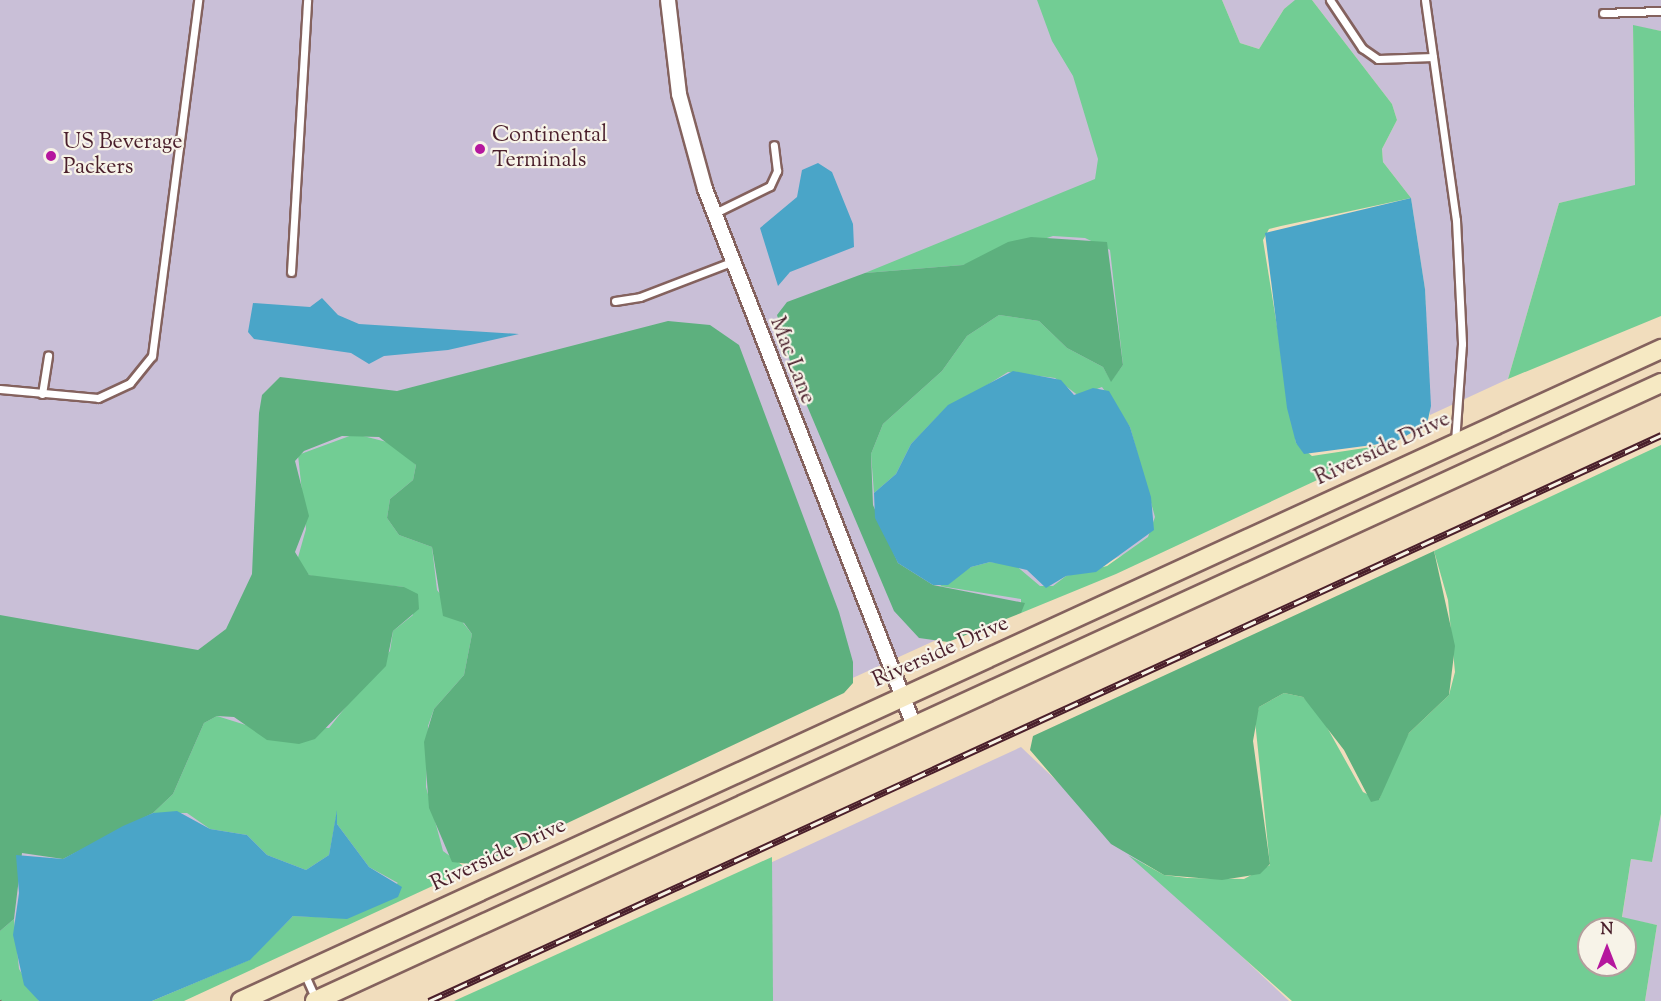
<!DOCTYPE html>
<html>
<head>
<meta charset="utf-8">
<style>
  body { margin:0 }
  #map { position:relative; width:1661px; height:1001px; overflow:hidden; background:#f1ddbd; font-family:"Sorts Mill Goudy",serif }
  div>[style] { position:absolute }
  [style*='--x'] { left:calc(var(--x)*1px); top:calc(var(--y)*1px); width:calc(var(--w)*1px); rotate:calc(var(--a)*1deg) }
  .industrial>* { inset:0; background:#c9bfd7 }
  .green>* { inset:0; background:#72cd94 }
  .forest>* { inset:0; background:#5db07e }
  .water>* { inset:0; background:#4aa5c8 }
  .path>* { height:3px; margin-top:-1.5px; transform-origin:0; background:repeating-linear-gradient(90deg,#84625e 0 1.5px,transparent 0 6px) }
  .roads { filter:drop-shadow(2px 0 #84625e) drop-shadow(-2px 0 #84625e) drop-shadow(0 2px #84625e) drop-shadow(0 -2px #84625e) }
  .service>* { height:7px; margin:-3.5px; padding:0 3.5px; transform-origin:3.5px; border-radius:3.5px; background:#fff }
  .minor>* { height:14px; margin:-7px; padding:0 7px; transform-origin:7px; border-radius:7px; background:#fff }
  .secondary>* { height:18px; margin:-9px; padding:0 9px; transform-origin:9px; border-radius:9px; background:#f6e9c3 }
  .rail>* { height:7px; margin-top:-3.5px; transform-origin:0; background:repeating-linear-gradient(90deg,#f7f3e8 0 14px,#4a1f2b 0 28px); box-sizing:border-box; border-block:2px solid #4a1f2b }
  .dots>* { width:16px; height:16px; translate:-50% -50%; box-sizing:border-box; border:3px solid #f7f3e8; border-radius:50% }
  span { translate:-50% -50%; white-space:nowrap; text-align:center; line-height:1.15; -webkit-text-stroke:4.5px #f7f3e8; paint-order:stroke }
  .poi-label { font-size:22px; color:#4a1f2b }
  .left { translate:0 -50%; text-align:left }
  .street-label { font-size:22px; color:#4a1f2b }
  .north { position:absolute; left:1577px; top:917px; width:60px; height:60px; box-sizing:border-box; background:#f7f3e8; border:2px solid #b29e9c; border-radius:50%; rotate:0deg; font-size:16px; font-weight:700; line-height:24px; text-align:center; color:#4a1f2b }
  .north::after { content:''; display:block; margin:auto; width:21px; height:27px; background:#b5179e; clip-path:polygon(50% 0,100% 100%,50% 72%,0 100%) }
</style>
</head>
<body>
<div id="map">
  <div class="industrial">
    <div style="clip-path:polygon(0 0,1058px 0,1233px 505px,142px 1001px,0 1001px)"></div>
    <div style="clip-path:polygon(1222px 0,1296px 0,1284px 9px,1259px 49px,1240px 43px)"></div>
    <div style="clip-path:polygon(1312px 0,1661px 0,1661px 31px,1633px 26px,1635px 186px,1559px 203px,1508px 379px,1430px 415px,1425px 289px,1411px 198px,1383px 162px,1382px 149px,1397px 120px,1392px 104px)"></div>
    <div style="clip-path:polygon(1021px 747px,1289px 1001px,472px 1001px)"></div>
    <div style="clip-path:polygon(1661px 814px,1661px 1001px,1645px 1001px,1657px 925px,1622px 918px,1631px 859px,1652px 862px)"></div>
  </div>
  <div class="green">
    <div style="clip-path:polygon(1037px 0,1222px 0,1240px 43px,1259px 49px,1284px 9px,1295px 0,1312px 0,1392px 104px,1397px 120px,1382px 149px,1383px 162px,1411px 198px,1281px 226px,1269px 229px,1263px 240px,1296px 443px,1312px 456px,1378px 446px,1358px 461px,1116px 574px,1021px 613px,1021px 599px,940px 586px,971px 567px,990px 562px,1015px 565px,1040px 586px,1053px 586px,1066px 576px,1107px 566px,1148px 537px,1155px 517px,1130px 427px,1102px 387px,1079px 396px,1055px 378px,1008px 372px,939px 415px,911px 444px,896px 474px,874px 493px,871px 454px,883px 424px,942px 371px,967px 336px,999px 315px,1039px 321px,1067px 348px,1103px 367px,1111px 381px,1123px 365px,1110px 250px,1085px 238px,1053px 236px,963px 265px,865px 273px,1095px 179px,1098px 159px,1073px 76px,1052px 41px)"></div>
    <div style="clip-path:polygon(1633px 25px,1661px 31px,1661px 316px,1508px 379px,1559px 203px,1635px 185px)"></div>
    <div style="clip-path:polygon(355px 434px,391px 443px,416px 465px,413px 480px,390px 499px,387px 518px,399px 535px,432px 547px,437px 590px,472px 634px,464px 675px,434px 709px,428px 726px,426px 787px,443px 851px,462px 865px,478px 865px,184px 1001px,152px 1001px,249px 960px,293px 916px,338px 918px,398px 883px,369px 867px,337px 824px,337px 812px,329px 855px,306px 870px,267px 855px,247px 835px,210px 829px,187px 813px,153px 813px,173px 794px,204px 723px,217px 716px,249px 726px,329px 728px,390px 651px,393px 631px,413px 615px,404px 587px,324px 579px,309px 575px,297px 561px,306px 529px,298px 455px)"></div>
    <div style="clip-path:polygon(evenodd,1661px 445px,1661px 814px,1652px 862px,1631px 859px,1622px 917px,1657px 925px,1645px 1001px,1292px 1001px,1128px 855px,1164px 875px,1187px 878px,1244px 879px,1270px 865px,1255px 721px,1259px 707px,1284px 693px,1303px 697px,1319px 713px,1363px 792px,1379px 800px,1395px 754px,1409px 733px,1449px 695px,1455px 672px,1448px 600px,1434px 551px,1661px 445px,1589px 929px,1625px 929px,1625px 965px,1589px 965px,1589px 929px)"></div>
    <div style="clip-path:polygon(772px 857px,773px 1001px,454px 1001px)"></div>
    <div style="clip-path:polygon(14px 919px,19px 969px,39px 1001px,0 1001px,0 931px)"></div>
  </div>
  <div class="forest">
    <div style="clip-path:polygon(1031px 237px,1107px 242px,1123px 365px,1111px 382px,1103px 367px,1067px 348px,1039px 321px,999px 315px,967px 336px,942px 371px,883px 424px,871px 454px,873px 505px,898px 563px,933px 585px,1025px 603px,1021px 613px,948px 642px,919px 638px,894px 611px,794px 375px,777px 315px,787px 302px,865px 273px,963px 265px,1008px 242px)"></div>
    <div style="clip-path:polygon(668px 321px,710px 325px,739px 345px,839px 612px,853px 662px,853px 683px,844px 693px,478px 865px,452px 862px,429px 808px,424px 742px,434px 709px,464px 675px,472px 634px,464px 623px,443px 616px,432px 547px,399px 535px,387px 518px,390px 499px,413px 480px,416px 465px,379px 437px,342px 436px,304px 451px,295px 461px,309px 516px,295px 552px,309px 575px,404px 587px,418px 594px,419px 609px,393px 631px,386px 666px,315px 739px,299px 744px,267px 740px,234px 717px,217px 716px,204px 723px,173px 794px,153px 813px,63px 859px,22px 853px,14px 919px,0 931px,0 615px,198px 650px,226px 629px,252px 574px,259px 413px,262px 395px,280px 377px,397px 391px)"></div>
    <div style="clip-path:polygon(1434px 551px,1455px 646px,1449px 695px,1409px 733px,1379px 800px,1371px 802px,1344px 750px,1303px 697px,1284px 693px,1259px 707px,1253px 741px,1270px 864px,1260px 874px,1222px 880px,1164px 875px,1111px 844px,1030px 750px,1033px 736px)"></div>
  </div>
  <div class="water">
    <div style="clip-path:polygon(818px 163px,832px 172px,853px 224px,854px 247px,790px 272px,778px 286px,760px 228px,797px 197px,802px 170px)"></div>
    <div style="clip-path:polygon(1411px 198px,1425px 289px,1431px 406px,1427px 424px,1395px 442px,1304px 454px,1296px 443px,1287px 408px,1265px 233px)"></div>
    <div style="clip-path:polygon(322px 298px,338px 315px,359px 324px,519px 334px,448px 350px,384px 356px,369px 364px,351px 353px,254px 339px,248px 332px,253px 303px,310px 307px)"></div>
    <div style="clip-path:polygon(1013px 371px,1061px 380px,1074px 395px,1093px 388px,1109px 391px,1130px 427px,1151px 497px,1154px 530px,1096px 572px,1066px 576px,1046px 588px,1027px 570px,990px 562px,971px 567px,948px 585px,933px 585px,898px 563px,875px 518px,874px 493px,896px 474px,911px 444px,948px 405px)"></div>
    <div style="clip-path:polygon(337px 810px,337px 824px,369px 867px,402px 887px,398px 897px,347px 919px,293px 916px,250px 960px,152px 1001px,39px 1001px,24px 985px,13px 935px,19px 893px,16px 855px,63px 859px,123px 826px,153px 813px,177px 811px,210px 829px,247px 835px,267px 855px,306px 870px,329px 855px)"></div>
  </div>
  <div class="path">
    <div style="--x:0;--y:1000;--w:1;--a:45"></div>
  </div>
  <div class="roads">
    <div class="service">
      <div style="--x:1330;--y:0;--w:58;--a:56.3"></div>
      <div style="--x:1362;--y:48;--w:19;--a:35"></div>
      <div style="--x:1378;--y:59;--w:55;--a:-2.1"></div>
      <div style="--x:1425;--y:0;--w:222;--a:82"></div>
      <div style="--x:1456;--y:220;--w:124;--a:87.2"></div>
      <div style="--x:1462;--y:344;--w:97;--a:94.1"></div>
      <div style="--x:1603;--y:13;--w:58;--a:-2"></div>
      <div style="--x:715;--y:213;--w:61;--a:-26.1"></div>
      <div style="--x:770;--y:186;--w:17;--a:-65"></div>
      <div style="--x:777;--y:171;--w:26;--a:-97"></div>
      <div style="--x:291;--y:272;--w:272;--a:-86.6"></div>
      <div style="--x:615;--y:301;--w:25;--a:-9"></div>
      <div style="--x:640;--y:297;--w:97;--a:-21"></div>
      <div style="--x:0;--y:389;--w:98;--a:5.2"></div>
      <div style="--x:98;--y:398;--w:35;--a:-25"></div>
      <div style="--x:130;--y:383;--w:35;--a:-51"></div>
      <div style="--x:152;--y:356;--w:359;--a:-82.6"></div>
      <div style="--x:42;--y:394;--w:39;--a:-81"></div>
      <div style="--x:305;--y:975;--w:27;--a:66"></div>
    </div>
    <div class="minor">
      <div style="--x:668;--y:0;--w:95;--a:83.3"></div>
      <div style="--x:679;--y:94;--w:98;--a:74.7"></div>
      <div style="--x:705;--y:189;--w:576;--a:68.73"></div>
    </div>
    <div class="secondary">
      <div style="--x:241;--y:1001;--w:1563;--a:-24.66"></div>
      <div style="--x:315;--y:1001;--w:1481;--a:-24.66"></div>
    </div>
  </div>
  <div class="rail">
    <div style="--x:429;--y:1001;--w:1356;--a:-24.67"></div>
  </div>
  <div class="dots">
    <div style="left:480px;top:149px;background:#b5179e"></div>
    <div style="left:51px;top:156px;background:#b5179e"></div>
  </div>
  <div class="poi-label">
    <span class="left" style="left:492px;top:149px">Continental<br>Terminals</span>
    <span class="left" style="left:63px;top:156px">US Beverage<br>Packers</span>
  </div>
  <div class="street-label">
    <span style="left:791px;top:361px;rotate:69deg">Mac Lane</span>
    <span style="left:1383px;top:450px;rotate:-25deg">Riverside Drive</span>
    <span style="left:941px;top:653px;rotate:-24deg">Riverside Drive</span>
    <span style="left:499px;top:856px;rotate:-25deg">Riverside Drive</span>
  </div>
  <div class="north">N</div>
</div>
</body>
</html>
